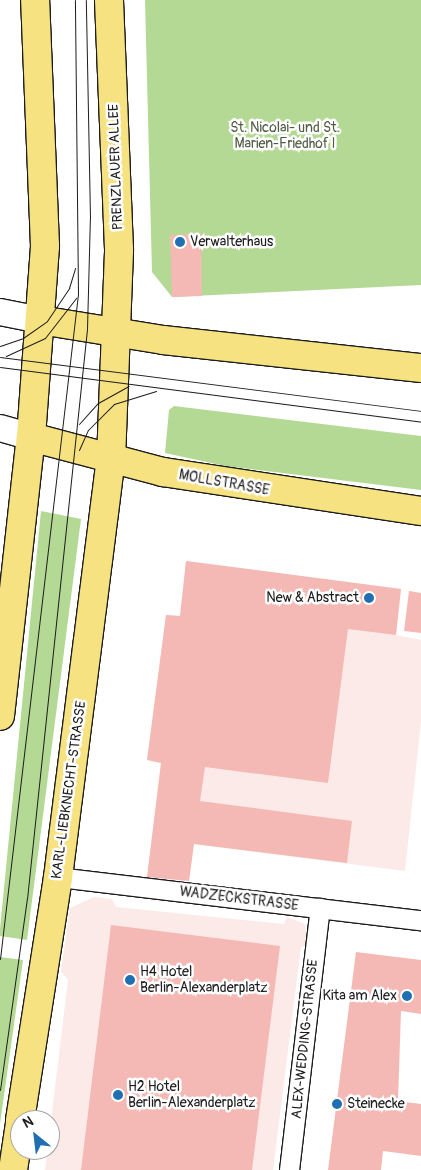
<!DOCTYPE html>
<html>
<head>
<meta charset="utf-8">
<style>
  body { margin:0 }
  #map { position:relative; width:421px; height:1170px; overflow:hidden; background:#fff; font-family:Pangolin,sans-serif }
  div>[style] { position:absolute }
  [style*='--x'] { left:calc(var(--x)*1px); top:calc(var(--y)*1px); width:calc(var(--w)*1px); rotate:calc(var(--a)*1deg) }
  .built>* { inset:0; background:#fceae9 }
  .green>* { inset:0; background:#b4d994 }
  .building>* { inset:0; background:#f5b9b5 }
  .roads { filter:drop-shadow(1px 0 #1c1c1c) drop-shadow(-1px 0 #1c1c1c) drop-shadow(0 1px #1c1c1c) drop-shadow(0 -1px #1c1c1c) }
  .street>* { height:19px; margin:-9.5px; padding:0 9.5px; transform-origin:9.5px; border-radius:9.5px; background:#fff }
  .secondary>* { height:26px; margin:-13px; padding:0 13px; transform-origin:13px; border-radius:13px; background:#fff }
  .primary>* { height:28px; margin:-14px; padding:0 14px; transform-origin:14px; border-radius:14px; background:#f7e281 }
  .tram>* { height:1px; margin:-0.5px; padding:0 0.5px; transform-origin:0.5px; border-radius:0.5px; background:#1c1c1c }
  .dots>* { width:14px; height:14px; translate:-50% -50%; box-sizing:border-box; border:2px solid #fff; border-radius:50% }
  span { translate:-50% -50%; white-space:nowrap; text-align:center; line-height:1.15; -webkit-text-stroke:5px #fff; paint-order:stroke }
  .park-label { font-size:14px; color:#515e46 }
  .street-label { font-size:14px; color:#1c1c1c }
  .poi-label { font-size:14px; color:#1c1c1c }
  .left { translate:0 -50%; text-align:left }
  .right { translate:-100% -50%; text-align:right }
  .north { position:absolute; left:10px; top:1110px; width:50px; height:50px; box-sizing:border-box; background:#fff; border:1px solid #a4a4a4; border-radius:50%; rotate:331deg; font-size:14px; font-weight:700; line-height:20px; text-align:center; color:#1c1c1c }
  .north::after { content:''; display:block; margin:auto; width:18px; height:22px; background:#1f6fb2; clip-path:polygon(50% 0,100% 100%,50% 72%,0 100%) }
</style>
</head>
<body>
<div id="map">
  <div class="built">
    <div style="clip-path:polygon(186px 561px,401px 589px,396px 635px,421px 640px,421px 722px,405px 871px,194px 844px,189px 881px,147px 877px,161px 763px,147px 760px,166px 615px,180px 616px)"></div>
    <div style="clip-path:polygon(94px 897px,112px 899px,116px 907px,284px 924px,287px 917px,305px 924px,308px 946px,301px 947px,273px 1170px,45px 1170px,68px 980px,61px 971px,70px 908px)"></div>
  </div>
  <div class="green">
    <div style="clip-path:polygon(145px 0,421px 0,421px 285px,172px 297px,152px 272px)"></div>
    <div style="clip-path:polygon(174px 406px,421px 436px,421px 490px,225px 466px,165px 453px,169px 410px)"></div>
    <div style="clip-path:polygon(41px 511px,81px 519px,27px 940px,0 936px,0 929px)"></div>
    <div style="clip-path:polygon(0 957px,23px 960px,0 1124px)"></div>
  </div>
  <div class="building">
    <div style="clip-path:polygon(201px 234px,202px 296px,172px 297px,170px 235px)"></div>
    <div style="clip-path:polygon(186px 561px,401px 589px,396px 635px,348px 629px,328px 783px,205px 767px,200px 801px,352px 821px,347px 863px,194px 844px,189px 881px,147px 877px,161px 763px,147px 760px,166px 615px,180px 616px)"></div>
    <div style="clip-path:polygon(409px 591px,421px 593px,421px 633px,404px 631px)"></div>
    <div style="clip-path:polygon(111px 925px,280px 946px,252px 1170px,81px 1170px)"></div>
    <div style="clip-path:polygon(356px 952px,421px 960px,421px 1014px,401px 1011px,398px 1101px,421px 1104px,421px 1156px,383px 1151px,381px 1170px,328px 1170px)"></div>
  </div>
  <div class="roads">
    <div class="street">
      <div style="--x:58;--y:877;--w:366;--a:6.8"></div>
      <div style="--x:289;--y:1170;--w:264;--a:-83.3"></div>
    </div>
    <div class="secondary">
      <div style="--x:0;--y:312;--w:41;--a:11.3"></div>
      <div style="--x:0;--y:428;--w:32;--a:16"></div>
    </div>
    <div class="primary">
      <div style="--x:40;--y:320;--w:125;--a:9.2"></div>
      <div style="--x:163;--y:340;--w:260;--a:6.2"></div>
      <div style="--x:31;--y:437;--w:137;--a:14.9"></div>
      <div style="--x:163;--y:472;--w:261;--a:8.6"></div>
      <div style="--x:0;--y:716;--w:281;--a:-83.7"></div>
      <div style="--x:31;--y:437;--w:192;--a:-85.8"></div>
      <div style="--x:45;--y:246;--w:246;--a:-92.3"></div>
      <div style="--x:20;--y:1120;--w:246;--a:-81.1"></div>
      <div style="--x:58;--y:877;--w:420;--a:-82.8"></div>
      <div style="--x:111;--y:460;--w:211;--a:-87.8"></div>
      <div style="--x:119;--y:249;--w:249;--a:-92.3"></div>
      <div style="--x:13;--y:1170;--w:48;--a:-81.5"></div>
    </div>
  </div>
  <div class="tram">
    <div style="--x:0;--y:346;--w:24;--a:-19"></div>
    <div style="--x:23;--y:338;--w:29;--a:-35"></div>
    <div style="--x:47;--y:321;--w:40;--a:-56"></div>
    <div style="--x:69;--y:288;--w:21;--a:-73"></div>
    <div style="--x:6;--y:356;--w:43;--a:-24.8"></div>
    <div style="--x:45;--y:338;--w:51;--a:-52.2"></div>
    <div style="--x:0;--y:357;--w:424;--a:7.3"></div>
    <div style="--x:0;--y:367;--w:425;--a:7.4"></div>
    <div style="--x:79;--y:424;--w:28;--a:-48"></div>
    <div style="--x:98;--y:403;--w:35;--a:-29"></div>
    <div style="--x:79;--y:450;--w:22;--a:-66"></div>
    <div style="--x:88;--y:430;--w:37;--a:-45"></div>
    <div style="--x:114;--y:404;--w:44;--a:-17.2"></div>
    <div style="--x:0;--y:959;--w:670;--a:-83.31"></div>
    <div style="--x:78;--y:294;--w:294;--a:-90.6"></div>
    <div style="--x:0;--y:1090;--w:193;--a:-82"></div>
    <div style="--x:27;--y:899;--w:573;--a:-83.99"></div>
    <div style="--x:87;--y:329;--w:111;--a:-88.5"></div>
    <div style="--x:90;--y:218;--w:218;--a:-91.1"></div>
  </div>
  <div class="dots">
    <div style="left:180px;top:242px;background:#1f6fb2"></div>
    <div style="left:369px;top:598px;background:#1f6fb2"></div>
    <div style="left:130px;top:980px;background:#1f6fb2"></div>
    <div style="left:407px;top:996px;background:#1f6fb2"></div>
    <div style="left:118px;top:1095px;background:#1f6fb2"></div>
    <div style="left:337px;top:1104px;background:#1f6fb2"></div>
  </div>
  <div class="park-label">
    <span style="left:285px;top:136px">St. Nicolai- und St.<br>Marien-Friedhof I</span>
  </div>
  <div class="street-label">
    <span style="left:116px;top:167px;rotate:-92deg">PRENZLAUER ALLEE</span>
    <span style="left:224px;top:483px;rotate:10deg">MOLLSTRASSE</span>
    <span style="left:69px;top:790px;rotate:-82deg">KARL-LIEBKNECHT-STRASSE</span>
    <span style="left:239px;top:899px;rotate:7deg">WADZECKSTRASSE</span>
    <span style="left:305px;top:1039px;rotate:-84deg">ALEX-WEDDING-STRASSE</span>
  </div>
  <div class="poi-label">
    <span class="left" style="left:190px;top:242px">Verwalterhaus</span>
    <span class="right" style="left:359px;top:598px">New &amp; Abstract</span>
    <span class="left" style="left:140px;top:980px">H4 Hotel<br>Berlin-Alexanderplatz</span>
    <span class="right" style="left:397px;top:996px">Kita am Alex</span>
    <span class="left" style="left:128px;top:1095px">H2 Hotel<br>Berlin-Alexanderplatz</span>
    <span class="left" style="left:347px;top:1104px">Steinecke</span>
  </div>
  <div class="north">N</div>
</div>
</body>
</html>
